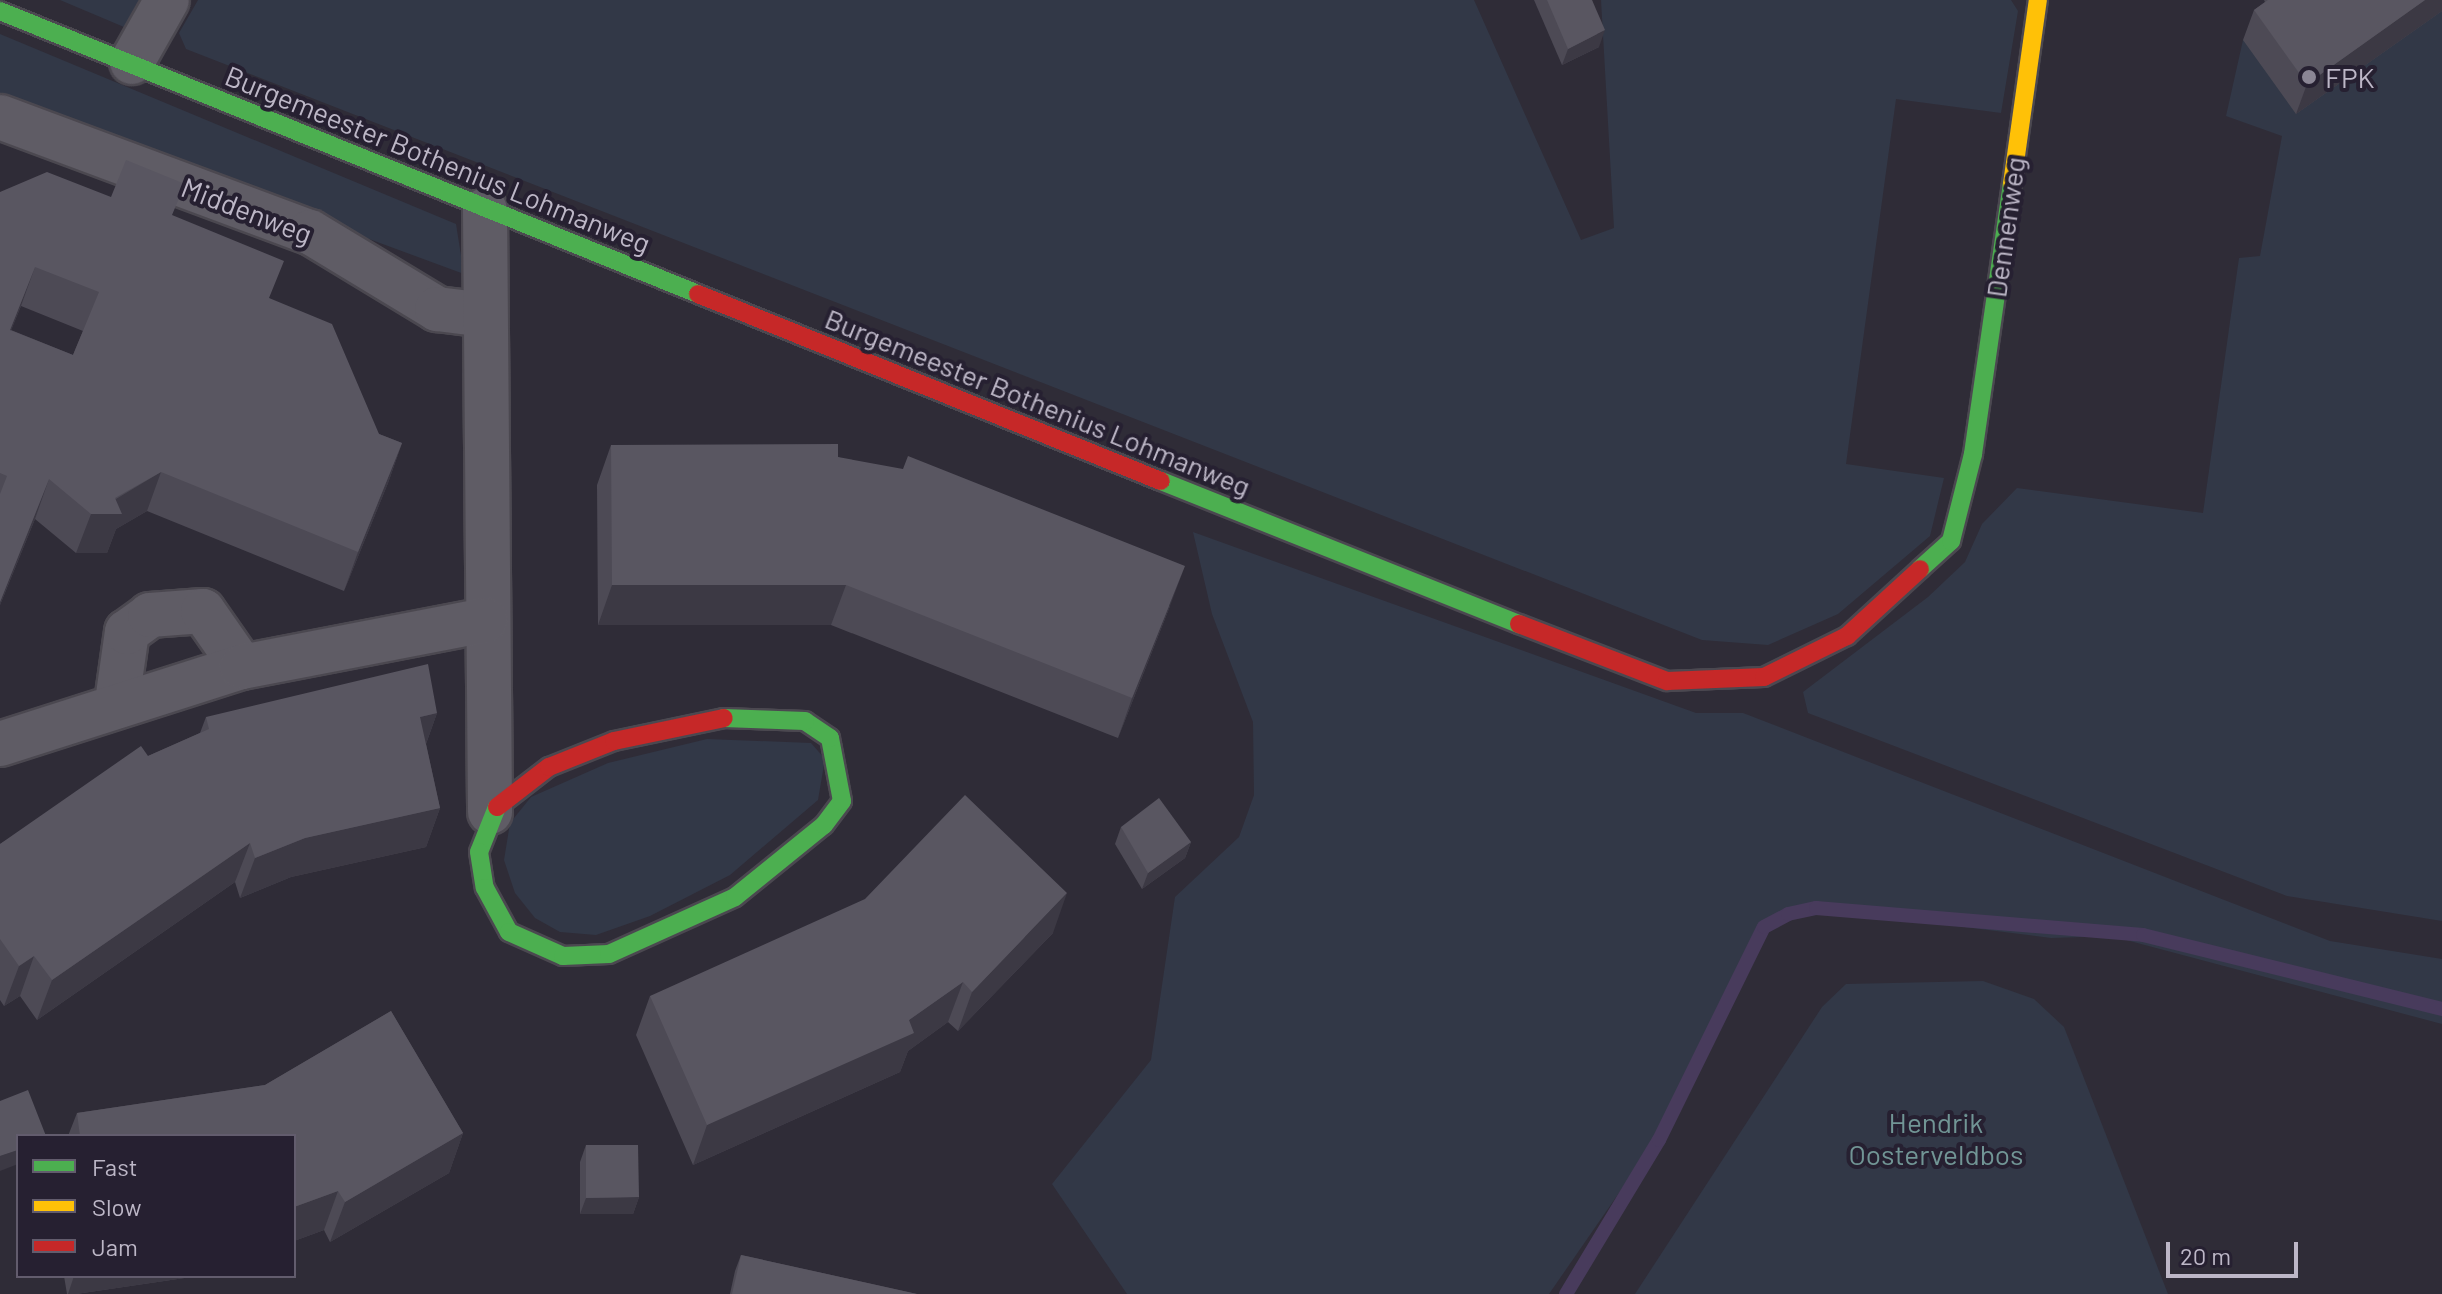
<!DOCTYPE html>
<html>
<head>
<meta charset="utf-8">
<style>
  body { margin:0 }
  #map { position:relative; width:2442px; height:1294px; overflow:hidden; background:#2f2c37; font-family:Barlow,sans-serif }
  div>[style] { position:absolute }
  [style*='--x'] { left:calc(var(--x)*1px); top:calc(var(--y)*1px); width:calc(var(--w)*1px); rotate:calc(var(--a)*1deg) }
  .green>* { inset:0; background:#323847 }
  .stream>* { height:14px; margin:-7px; padding:0 7px; transform-origin:7px; border-radius:7px; background:#483b5c }
  .roads { filter:drop-shadow(2px 0 #4b4850) drop-shadow(-2px 0 #4b4850) drop-shadow(0 2px #4b4850) drop-shadow(0 -2px #4b4850) }
  .street>* { height:44px; margin:-22px; padding:0 22px; transform-origin:22px; border-radius:22px; background:#5f5c65 }
  .fast>* { height:18px; margin:-9px; padding:0 9px; transform-origin:9px; border-radius:9px; background:#4caf50 }
  .slow>* { height:18px; margin:-9px; padding:0 9px; transform-origin:9px; border-radius:9px; background:#ffc107 }
  .jam>* { height:18px; margin:-9px; padding:0 9px; transform-origin:9px; border-radius:9px; background:#c62828 }
  .wall>* { inset:0; background:#4d4a55 }
  .shaded-wall>* { inset:0; background:#3c3944 }
  .building>* { inset:0; background:#595661 }
  .dots>* { width:22px; height:22px; translate:-50% -50%; box-sizing:border-box; border:4px solid #262031; border-radius:50% }
  span { translate:-50% -50%; white-space:nowrap; text-align:center; line-height:1.15; -webkit-text-stroke:8px #262031; paint-order:stroke }
  .poi-label { font-size:28px; color:#bdb7c7 }
  .left { translate:0 -50%; text-align:left }
  .street-label { font-size:28px; color:#bdb7c7 }
  .park-label { font-size:28px; color:#719595 }
  .legend { position:absolute; left:16px; top:1134px; width:280px; height:144px; box-sizing:border-box; background:#262031; border:2px solid #625c6d; margin:0; padding:10px 14px; list-style:none; font-size:24px; color:#bdb7c7 }
  .legend li { display:flex; align-items:center; gap:16px; height:40px }
  .legend b { width:40px; border:2px solid #625c6d }
  .scale { position:absolute; left:2166px; top:1242px; width:132px; height:36px; box-sizing:border-box; border:4px solid #bdb7c7; border-top:0; padding-left:10px; font-size:24px; line-height:28px; white-space:nowrap; color:#bdb7c7; -webkit-text-stroke:6px #262031; paint-order:stroke }
</style>
</head>
<body>
<div id="map">
  <div class="green">
    <div style="clip-path:polygon(60px 0,139px 0,124px 27px)"></div>
    <div style="clip-path:polygon(198px 0,1474px 0,1581px 240px,1614px 228px,1601px 0,2011px 0,2018px 11px,2001px 113px,1896px 99px,1846px 464px,1944px 478px,1930px 536px,1838px 614px,1768px 645px,1702px 640px,186px 49px,179px 33px)"></div>
    <div style="clip-path:polygon(2442px 0,2442px 921px,2287px 896px,1808px 713px,1803px 692px,1928px 597px,1965px 562px,1982px 524px,2017px 488px,2203px 513px,2239px 258px,2260px 256px,2282px 136px,2226px 116px,2243px 40px)"></div>
    <div style="clip-path:polygon(0 34px,456px 224px,464px 274px,0 103px)"></div>
    <div style="clip-path:polygon(1193px 532px,1696px 713px,1743px 713px,2330px 941px,2442px 959px,2442px 1024px,2111px 936px,2051px 938px,1796px 906px,1769px 918px,1648px 1151px,1549px 1294px,1127px 1294px,1052px 1184px,1151px 1060px,1175px 897px,1239px 837px,1254px 795px,1253px 722px,1212px 614px)"></div>
    <div style="clip-path:polygon(707px 739px,811px 743px,825px 759px,818px 800px,730px 875px,650px 916px,596px 935px,560px 932px,535px 918px,515px 893px,504px 860px,510px 823px,531px 797px,608px 763px)"></div>
    <div style="clip-path:polygon(1983px 981px,2034px 999px,2064px 1027px,2168px 1294px,1635px 1294px,1822px 1007px,1846px 984px)"></div>
  </div>
  <div class="stream">
    <div style="--x:1566;--y:1294;--w:180;--a:-58.9"></div>
    <div style="--x:1659;--y:1140;--w:237;--a:-63.8"></div>
    <div style="--x:1764;--y:927;--w:27;--a:-28"></div>
    <div style="--x:1788;--y:914;--w:29;--a:-12"></div>
    <div style="--x:1816;--y:908;--w:328;--a:4.7"></div>
    <div style="--x:2143;--y:935;--w:308;--a:13.9"></div>
  </div>
  <div class="roads">
    <div class="street">
      <div style="--x:132;--y:62;--w:71;--a:-60.6"></div>
      <div style="--x:0;--y:117;--w:331;--a:20.4"></div>
      <div style="--x:310;--y:232;--w:149;--a:31.2"></div>
      <div style="--x:437;--y:309;--w:48;--a:7.1"></div>
      <div style="--x:485;--y:210;--w:602;--a:89.52"></div>
      <div style="--x:117;--y:702;--w:71;--a:-81.9"></div>
      <div style="--x:127;--y:632;--w:29;--a:-36"></div>
      <div style="--x:150;--y:615;--w:53;--a:-4.3"></div>
      <div style="--x:203;--y:611;--w:68;--a:55.1"></div>
      <div style="--x:0;--y:744;--w:254;--a:-17.7"></div>
      <div style="--x:242;--y:667;--w:248;--a:-10.9"></div>
    </div>
    <div class="fast">
      <div style="--x:0;--y:11;--w:753;--a:22.07"></div>
      <div style="--x:1161;--y:481;--w:386;--a:21.8"></div>
      <div style="--x:1920;--y:569;--w:42;--a:-42.1"></div>
      <div style="--x:1951;--y:541;--w:90;--a:-75.8"></div>
      <div style="--x:1973;--y:454;--w:273;--a:-81.8"></div>
      <div style="--x:497;--y:807;--w:48;--a:111.8"></div>
      <div style="--x:479;--y:852;--w:36;--a:81"></div>
      <div style="--x:485;--y:888;--w:50;--a:61.4"></div>
      <div style="--x:509;--y:932;--w:59;--a:24"></div>
      <div style="--x:563;--y:956;--w:46;--a:-2.5"></div>
      <div style="--x:609;--y:954;--w:138;--a:-24.3"></div>
      <div style="--x:735;--y:897;--w:114;--a:-39"></div>
      <div style="--x:824;--y:825;--w:30;--a:-53"></div>
      <div style="--x:842;--y:801;--w:64;--a:-100.8"></div>
      <div style="--x:830;--y:738;--w:30;--a:-146"></div>
      <div style="--x:805;--y:721;--w:81;--a:-177.9"></div>
    </div>
    <div class="slow">
      <div style="--x:2012;--y:184;--w:186;--a:-82"></div>
    </div>
    <div class="jam">
      <div style="--x:698;--y:294;--w:499;--a:22"></div>
      <div style="--x:1519;--y:624;--w:159;--a:21.1"></div>
      <div style="--x:1667;--y:681;--w:97;--a:-2.4"></div>
      <div style="--x:1764;--y:677;--w:93;--a:-26.3"></div>
      <div style="--x:1847;--y:636;--w:99;--a:-42.5"></div>
      <div style="--x:497;--y:807;--w:66;--a:-37.6"></div>
      <div style="--x:549;--y:767;--w:70;--a:-21.8"></div>
      <div style="--x:614;--y:741;--w:112;--a:-11.8"></div>
    </div>
  </div>
  <div class="wall">
    <div style="clip-path:polygon(1534px 0,1592px 0,1599px 47px,1562px 65px)"></div>
    <div style="clip-path:polygon(2264px 0,2442px 0,2442px 11px,2296px 114px,2243px 40px,2254px 10px,2265px 2px)"></div>
    <div style="clip-path:polygon(evenodd,0 192px,111px 197px,173px 216px,270px 299px,379px 434px,402px 443px,388px 483px,344px 591px,147px 511px,116px 529px,107px 553px,76px 553px,35px 519px,0 605px,0 192px,21px 306px,83px 331px,73px 355px,11px 330px,21px 306px)"></div>
    <div style="clip-path:polygon(611px 445px,838px 457px,1170px 606px,1118px 738px,831px 625px,598px 625px,597px 485px)"></div>
    <div style="clip-path:polygon(437px 713px,426px 744px,440px 808px,426px 847px,291px 877px,240px 898px,235px 882px,37px 1020px,20px 996px,4px 1006px,0 1000px,0 844px,148px 756px,200px 733px,206px 717px)"></div>
    <div style="clip-path:polygon(1121px 827px,1191px 842px,1185px 858px,1142px 889px,1115px 844px)"></div>
    <div style="clip-path:polygon(1053px 933px,958px 1031px,948px 1022px,908px 1051px,900px 1072px,693px 1165px,636px 1035px,650px 996px)"></div>
    <div style="clip-path:polygon(391px 1011px,463px 1133px,449px 1173px,330px 1242px,324px 1230px,294px 1241px,294px 1136px,68px 1136px,77px 1113px,265px 1085px)"></div>
    <div style="clip-path:polygon(586px 1145px,639px 1197px,633px 1214px,580px 1214px,580px 1162px)"></div>
    <div style="clip-path:polygon(741px 1255px,917px 1294px,730px 1294px,735px 1271px)"></div>
    <div style="clip-path:polygon(64px 1276px,198px 1276px,76px 1294px,67px 1294px)"></div>
  </div>
  <div class="shaded-wall">
    <div style="clip-path:polygon(2425px 0,2442px 0,2442px 11px,2296px 114px,2307px 84px)"></div>
    <div style="clip-path:polygon(1605px 30px,1599px 47px,1562px 65px,1568px 49px)"></div>
    <div style="clip-path:polygon(35px 267px,21px 306px,0 358px,10px 330px)"></div>
    <div style="clip-path:polygon(402px 443px,388px 483px,344px 591px,358px 552px)"></div>
    <div style="clip-path:polygon(161px 472px,147px 511px,116px 529px,107px 553px,76px 553px,91px 514px)"></div>
    <div style="clip-path:polygon(49px 479px,35px 519px,0 605px,0 602px)"></div>
    <div style="clip-path:polygon(1185px 566px,1170px 606px,1118px 738px,1132px 698px)"></div>
    <div style="clip-path:polygon(612px 585px,846px 585px,831px 625px,598px 625px)"></div>
    <div style="clip-path:polygon(437px 713px,423px 752px,420px 717px)"></div>
    <div style="clip-path:polygon(440px 808px,426px 847px,291px 877px,240px 898px,255px 858px,305px 838px)"></div>
    <div style="clip-path:polygon(1191px 842px,1185px 858px,1142px 889px,1148px 873px)"></div>
    <div style="clip-path:polygon(250px 843px,235px 882px,37px 1020px,52px 980px)"></div>
    <div style="clip-path:polygon(1067px 893px,1053px 933px,958px 1031px,972px 992px)"></div>
    <div style="clip-path:polygon(34px 956px,20px 996px,4px 1006px,19px 966px)"></div>
    <div style="clip-path:polygon(963px 982px,948px 1022px,908px 1051px,900px 1072px,693px 1165px,707px 1125px,909px 1020px)"></div>
    <div style="clip-path:polygon(463px 1133px,449px 1173px,330px 1242px,345px 1202px)"></div>
    <div style="clip-path:polygon(18px 1150px,18px 1164px,0 1171px,0 1156px)"></div>
    <div style="clip-path:polygon(338px 1191px,324px 1230px,294px 1241px,294px 1207px)"></div>
    <div style="clip-path:polygon(639px 1197px,633px 1214px,580px 1214px,586px 1198px)"></div>
    <div style="clip-path:polygon(74px 1276px,198px 1276px,76px 1294px,68px 1294px)"></div>
  </div>
  <div class="building">
    <div style="clip-path:polygon(1547px 0,1592px 0,1605px 30px,1568px 49px)"></div>
    <div style="clip-path:polygon(2268px 0,2425px 0,2307px 84px,2254px 10px)"></div>
    <div style="clip-path:polygon(evenodd,126px 160px,185px 184px,172px 215px,284px 261px,269px 298px,332px 324px,379px 434px,402px 443px,358px 552px,161px 472px,115px 498px,122px 514px,91px 514px,49px 479px,0 602px,0 494px,7px 476px,0 473px,0 192px,47px 172px,111px 197px,126px 160px,35px 267px,99px 292px,73px 355px,10px 330px,35px 267px)"></div>
    <div style="clip-path:polygon(838px 444px,838px 457px,903px 469px,908px 456px,1185px 566px,1132px 698px,846px 585px,612px 585px,611px 445px)"></div>
    <div style="clip-path:polygon(428px 664px,437px 713px,420px 717px,440px 808px,305px 838px,255px 858px,250px 843px,52px 980px,34px 956px,19px 966px,0 939px,0 844px,141px 746px,148px 756px,209px 729px,206px 717px)"></div>
    <div style="clip-path:polygon(965px 795px,1067px 893px,972px 992px,963px 982px,909px 1020px,914px 1033px,707px 1125px,650px 996px,865px 899px)"></div>
    <div style="clip-path:polygon(1159px 798px,1191px 842px,1148px 873px,1121px 827px)"></div>
    <div style="clip-path:polygon(391px 1011px,463px 1133px,345px 1202px,338px 1191px,294px 1207px,294px 1136px,80px 1136px,77px 1113px,265px 1085px)"></div>
    <div style="clip-path:polygon(28px 1090px,46px 1136px,18px 1136px,18px 1150px,0 1156px,0 1101px)"></div>
    <div style="clip-path:polygon(586px 1145px,638px 1145px,639px 1197px,586px 1198px)"></div>
    <div style="clip-path:polygon(741px 1255px,917px 1294px,732px 1294px)"></div>
  </div>
  <div class="dots">
    <div style="left:2309px;top:77px;background:#8b8695"></div>
  </div>
  <div class="poi-label">
    <span class="left" style="left:2325px;top:77px">FPK</span>
  </div>
  <div class="street-label">
    <span style="left:438px;top:159px;rotate:22deg">Burgemeester Bothenius Lohmanweg</span>
    <span style="left:247px;top:210px;rotate:21deg">Middenweg</span>
    <span style="left:2005px;top:227px;rotate:-82deg">Dennenweg</span>
    <span style="left:1038px;top:402px;rotate:22deg">Burgemeester Bothenius Lohmanweg</span>
  </div>
  <div class="park-label">
    <span style="left:1936px;top:1138px">Hendrik<br>Oosterveldbos</span>
  </div>
  <ul class="legend">
  <li><b style="height:10px;background:#4caf50"></b>Fast</li>
  <li><b style="height:10px;background:#ffc107"></b>Slow</li>
  <li><b style="height:10px;background:#c62828"></b>Jam</li>
  </ul>
  <div class="scale">20 m</div>
</div>
</body>
</html>
